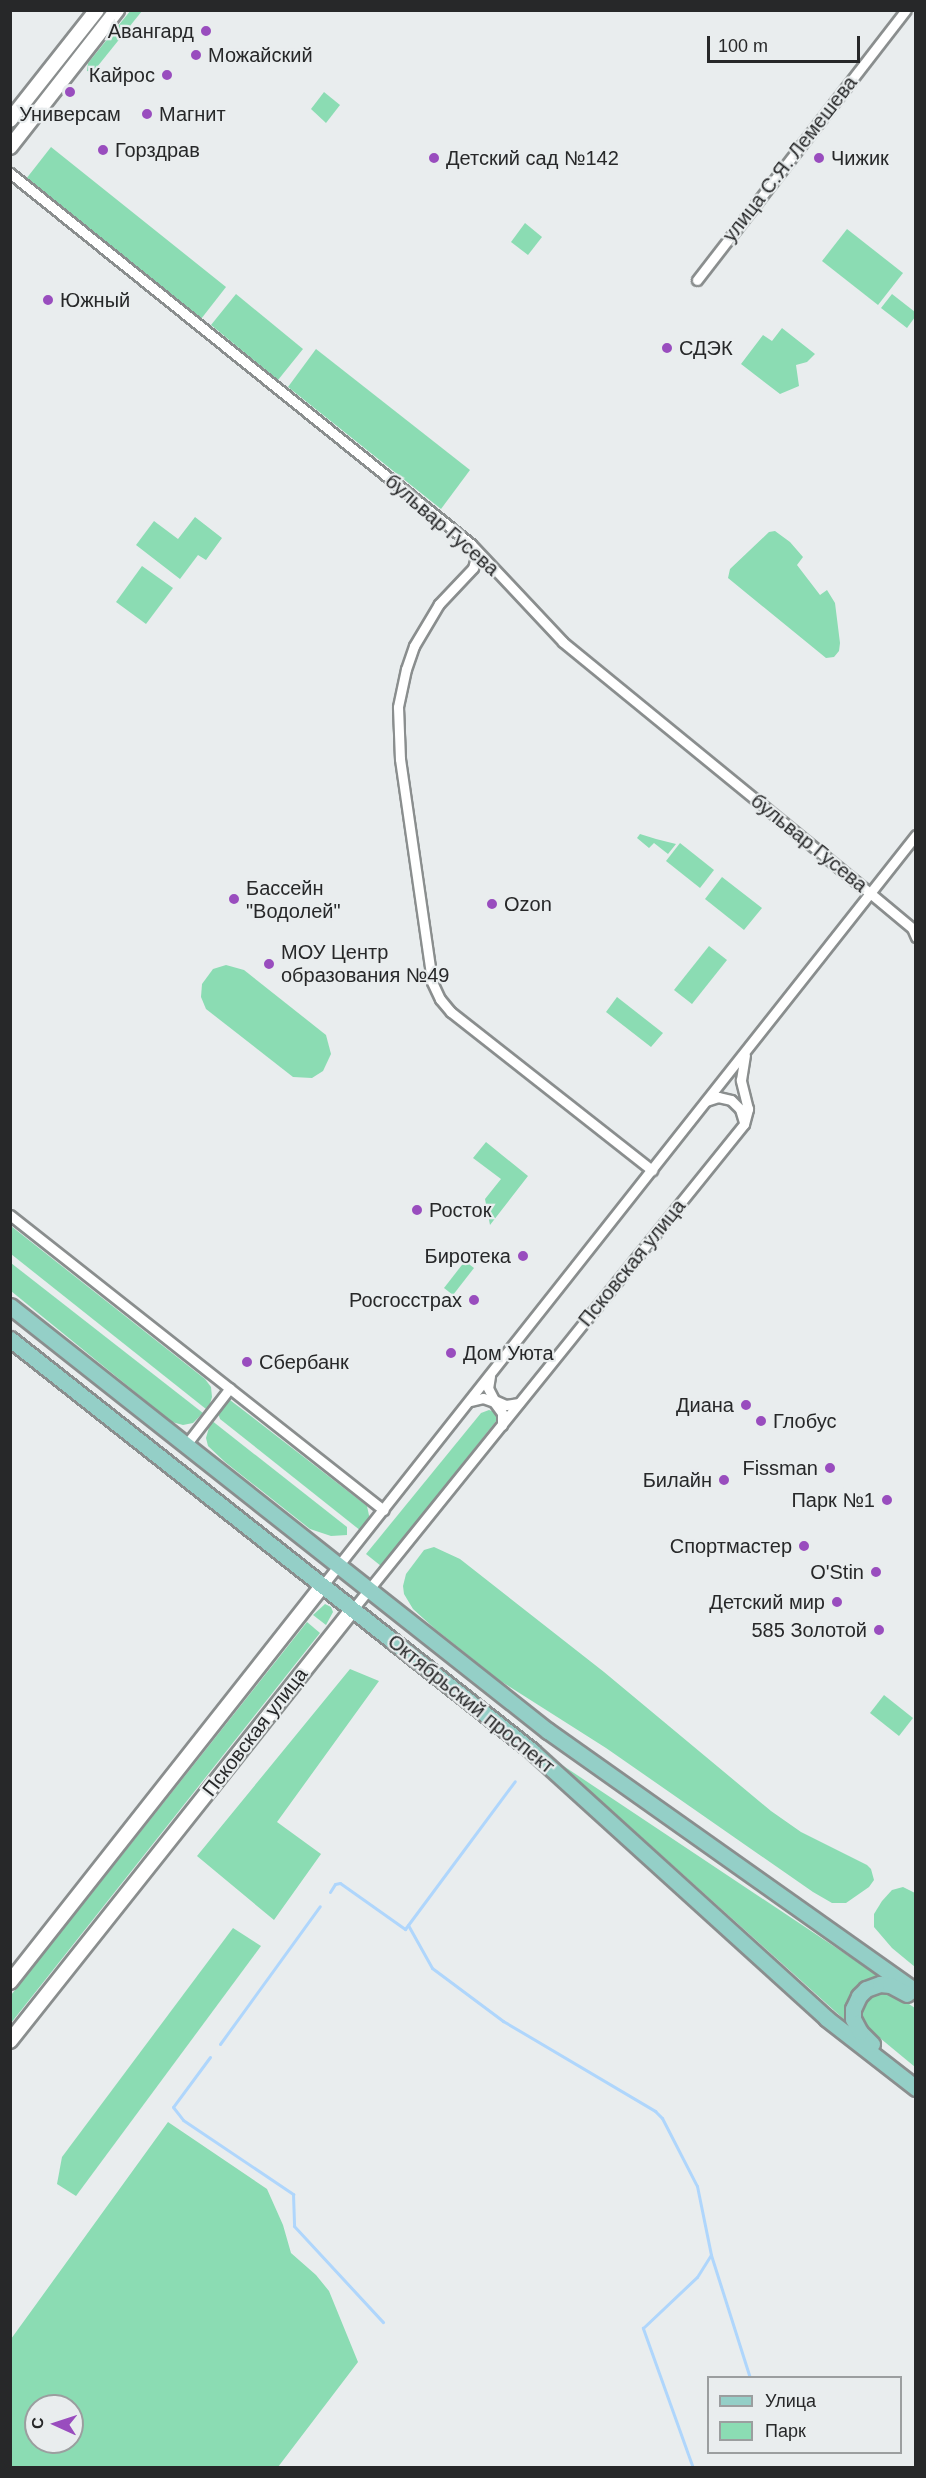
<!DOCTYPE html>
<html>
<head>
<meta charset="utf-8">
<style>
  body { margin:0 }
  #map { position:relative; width:926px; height:2478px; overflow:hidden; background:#e9edee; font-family:Arial,sans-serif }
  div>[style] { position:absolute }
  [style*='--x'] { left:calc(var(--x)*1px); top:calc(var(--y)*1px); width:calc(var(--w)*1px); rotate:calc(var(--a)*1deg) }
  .green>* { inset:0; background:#8bdcb3 }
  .stream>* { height:3px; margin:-1.5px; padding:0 1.5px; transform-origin:1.5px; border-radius:1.5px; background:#afd6fc }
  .roads { filter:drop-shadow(2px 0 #8a8e8e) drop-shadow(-2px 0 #8a8e8e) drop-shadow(0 2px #8a8e8e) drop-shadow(0 -2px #8a8e8e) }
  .street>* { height:9px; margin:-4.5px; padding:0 4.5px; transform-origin:4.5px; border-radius:4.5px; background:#fff }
  .secondary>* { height:14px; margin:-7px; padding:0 7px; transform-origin:7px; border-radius:7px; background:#fff }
  .primary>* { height:15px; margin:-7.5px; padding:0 7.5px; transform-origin:7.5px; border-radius:7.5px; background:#94cfc7 }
  .dots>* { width:16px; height:16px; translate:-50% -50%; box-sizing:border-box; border:3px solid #e9edee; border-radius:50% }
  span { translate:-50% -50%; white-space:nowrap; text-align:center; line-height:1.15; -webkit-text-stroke:4.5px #e9edee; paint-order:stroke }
  .poi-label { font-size:20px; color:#272829 }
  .right { translate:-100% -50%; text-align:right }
  .left { translate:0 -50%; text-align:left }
  .street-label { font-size:20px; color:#272829 }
  .frame { position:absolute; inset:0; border:12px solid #272829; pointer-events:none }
  .legend { position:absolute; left:707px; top:2376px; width:195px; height:78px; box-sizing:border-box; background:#e9edee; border:2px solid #9b9e9f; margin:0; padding:8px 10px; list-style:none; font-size:18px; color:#272829 }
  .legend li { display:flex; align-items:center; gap:12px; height:30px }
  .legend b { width:30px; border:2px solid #9b9e9f }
  .north { position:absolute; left:24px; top:2394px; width:60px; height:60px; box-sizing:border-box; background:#e9edee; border:2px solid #9b9e9f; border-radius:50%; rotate:273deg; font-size:16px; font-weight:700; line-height:24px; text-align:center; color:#272829 }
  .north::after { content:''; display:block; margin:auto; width:21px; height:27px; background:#994dbe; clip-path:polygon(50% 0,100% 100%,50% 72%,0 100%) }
  .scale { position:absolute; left:707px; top:36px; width:153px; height:27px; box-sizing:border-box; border:3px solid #272829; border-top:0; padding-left:8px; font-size:18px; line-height:21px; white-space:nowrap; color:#272829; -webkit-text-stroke:4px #e9edee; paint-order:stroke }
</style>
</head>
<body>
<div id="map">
  <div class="green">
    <div style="clip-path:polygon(131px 10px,142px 11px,93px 72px,87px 71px,88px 63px)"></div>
    <div style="clip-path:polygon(324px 92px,340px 105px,326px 123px,311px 109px)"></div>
    <div style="clip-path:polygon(51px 147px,226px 287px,201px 319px,26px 179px)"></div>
    <div style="clip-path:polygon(525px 223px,542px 237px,528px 255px,511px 242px)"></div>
    <div style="clip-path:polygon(847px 229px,903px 273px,878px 305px,822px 261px)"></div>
    <div style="clip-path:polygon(236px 294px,303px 349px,278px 380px,211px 325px)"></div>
    <div style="clip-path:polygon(892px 294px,915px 312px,915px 317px,907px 328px,881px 308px)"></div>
    <div style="clip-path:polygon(782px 328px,815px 354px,807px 362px,796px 365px,799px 386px,780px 394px,741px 364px,763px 335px,772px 341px)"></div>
    <div style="clip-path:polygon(316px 349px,470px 470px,441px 509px,288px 387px)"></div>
    <div style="clip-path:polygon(195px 517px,222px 538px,206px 560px,198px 555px,180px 579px,136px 545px,154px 521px,178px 539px)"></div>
    <div style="clip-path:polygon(775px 531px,790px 542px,803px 557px,797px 565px,820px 595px,827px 590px,835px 603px,840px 643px,839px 651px,834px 657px,826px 658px,728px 578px,730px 569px,769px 532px)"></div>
    <div style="clip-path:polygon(142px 566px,173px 588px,146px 624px,116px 602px)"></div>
    <div style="clip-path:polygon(640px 834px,656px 839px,676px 844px,668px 854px,654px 843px,649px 848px,637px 838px)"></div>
    <div style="clip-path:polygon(680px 843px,714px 870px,700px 888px,666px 861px)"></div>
    <div style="clip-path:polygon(722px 877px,762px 908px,744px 930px,705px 899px)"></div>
    <div style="clip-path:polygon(709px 946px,727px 960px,692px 1004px,674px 990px)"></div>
    <div style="clip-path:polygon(226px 965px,244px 970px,326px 1035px,331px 1054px,323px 1071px,312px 1078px,293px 1077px,206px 1009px,201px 997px,202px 984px,213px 969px)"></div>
    <div style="clip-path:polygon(617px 997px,663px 1033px,651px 1047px,606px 1012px)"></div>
    <div style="clip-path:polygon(486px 1142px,528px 1176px,490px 1225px,485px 1199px,501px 1179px,473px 1158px)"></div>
    <div style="clip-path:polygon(11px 1226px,205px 1379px,211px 1387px,212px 1397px,209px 1407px,206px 1409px,11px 1254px)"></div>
    <div style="clip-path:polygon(465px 1261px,474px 1268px,453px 1295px,444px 1288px)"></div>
    <div style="clip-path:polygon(10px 1263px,11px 1263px,203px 1413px,193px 1423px,183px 1425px,172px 1422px,11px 1291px)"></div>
    <div style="clip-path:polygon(230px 1400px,367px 1506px,370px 1520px,361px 1531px,220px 1419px,218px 1413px)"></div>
    <div style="clip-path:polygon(489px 1410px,495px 1412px,497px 1420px,381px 1566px,366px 1554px,481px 1413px)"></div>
    <div style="clip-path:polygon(211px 1420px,347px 1527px,347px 1535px,331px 1536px,310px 1529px,225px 1462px,208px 1446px,206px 1438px)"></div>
    <div style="clip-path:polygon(434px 1547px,460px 1559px,604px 1672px,771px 1811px,801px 1832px,867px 1865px,871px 1869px,874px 1880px,869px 1887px,846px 1903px,832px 1903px,813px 1892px,606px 1748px,499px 1680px,434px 1628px,413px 1609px,404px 1594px,403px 1586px,406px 1574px,424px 1550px)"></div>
    <div style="clip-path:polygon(325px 1604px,331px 1607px,333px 1612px,326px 1625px,313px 1615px)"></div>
    <div style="clip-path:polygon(307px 1622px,320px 1633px,11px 2023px,11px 1995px)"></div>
    <div style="clip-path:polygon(350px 1669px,379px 1681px,277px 1822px,321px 1854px,274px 1920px,197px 1856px)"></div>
    <div style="clip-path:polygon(884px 1695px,913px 1718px,899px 1736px,870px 1713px)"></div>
    <div style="clip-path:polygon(559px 1763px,877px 1975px,856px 1987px,849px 1998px,847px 2022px)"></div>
    <div style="clip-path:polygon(903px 1887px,915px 1893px,915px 1967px,892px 1948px,874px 1927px,874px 1914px,882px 1901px,892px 1890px)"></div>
    <div style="clip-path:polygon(233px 1928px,261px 1946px,76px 2196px,57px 2184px,62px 2157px)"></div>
    <div style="clip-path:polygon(881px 1991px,894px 1994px,915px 2008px,915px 2067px,863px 2024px,860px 2013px,863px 2003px,869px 1995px)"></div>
    <div style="clip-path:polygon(evenodd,168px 2122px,267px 2189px,283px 2225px,291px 2253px,316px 2275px,329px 2291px,358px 2362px,278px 2467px,11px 2467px,11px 2339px,168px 2122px,36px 2406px,72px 2406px,72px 2442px,36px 2442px,36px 2406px)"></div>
  </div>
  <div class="stream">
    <div style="--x:330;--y:1892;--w:9;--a:-58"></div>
    <div style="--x:335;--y:1884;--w:5;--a:-11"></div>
    <div style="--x:340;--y:1883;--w:80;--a:35.3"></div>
    <div style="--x:405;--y:1929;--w:184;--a:-53.4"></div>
    <div style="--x:408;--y:1925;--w:49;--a:60.8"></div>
    <div style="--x:432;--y:1968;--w:89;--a:36.7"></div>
    <div style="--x:503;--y:2021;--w:177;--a:30.6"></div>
    <div style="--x:655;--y:2111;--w:10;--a:45"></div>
    <div style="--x:662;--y:2118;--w:76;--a:62.8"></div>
    <div style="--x:697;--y:2186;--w:70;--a:78.5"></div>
    <div style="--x:711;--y:2255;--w:129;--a:72.4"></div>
    <div style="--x:220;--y:2044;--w:170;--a:-54.1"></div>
    <div style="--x:210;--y:2057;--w:62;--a:126.5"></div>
    <div style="--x:173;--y:2107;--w:16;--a:52"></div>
    <div style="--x:183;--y:2120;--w:133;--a:33.9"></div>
    <div style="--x:293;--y:2194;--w:32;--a:88"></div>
    <div style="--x:294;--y:2226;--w:131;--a:47.2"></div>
    <div style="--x:693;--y:2468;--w:149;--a:-109.7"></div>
    <div style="--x:643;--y:2328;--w:74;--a:-43.4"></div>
    <div style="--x:697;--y:2277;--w:26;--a:-58"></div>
  </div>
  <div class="roads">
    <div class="street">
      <div style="--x:10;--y:173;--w:592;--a:38.83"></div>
      <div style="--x:471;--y:544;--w:134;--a:46.8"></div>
      <div style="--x:563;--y:642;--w:397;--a:39.3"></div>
      <div style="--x:870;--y:893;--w:55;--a:39.8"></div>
      <div style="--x:912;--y:928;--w:10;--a:66"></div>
      <div style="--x:697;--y:280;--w:341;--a:-52.3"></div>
      <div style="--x:474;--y:548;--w:9;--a:77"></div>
      <div style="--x:476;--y:557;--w:11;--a:105"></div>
      <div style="--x:473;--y:568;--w:50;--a:133.4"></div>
      <div style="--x:439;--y:604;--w:49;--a:120.8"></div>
      <div style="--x:414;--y:646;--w:24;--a:109"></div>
      <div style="--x:406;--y:669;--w:39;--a:102"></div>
      <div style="--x:398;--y:707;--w:52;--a:87.8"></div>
      <div style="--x:400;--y:759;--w:225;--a:81.8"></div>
      <div style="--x:432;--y:982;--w:19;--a:65"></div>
      <div style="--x:440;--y:999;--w:17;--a:50"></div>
      <div style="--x:451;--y:1012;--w:256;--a:38.2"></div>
      <div style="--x:706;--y:1101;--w:13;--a:-18"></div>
      <div style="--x:718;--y:1097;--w:13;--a:13"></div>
      <div style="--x:731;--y:1100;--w:13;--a:45"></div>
      <div style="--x:740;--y:1109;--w:14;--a:73"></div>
      <div style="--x:10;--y:1215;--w:476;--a:38.3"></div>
      <div style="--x:490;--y:1376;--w:12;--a:99"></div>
      <div style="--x:488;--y:1388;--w:13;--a:63"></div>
      <div style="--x:494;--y:1400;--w:13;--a:23"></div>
      <div style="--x:506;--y:1405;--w:13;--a:-9"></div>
      <div style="--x:470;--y:1401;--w:13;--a:-13"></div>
      <div style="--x:483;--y:1398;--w:12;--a:20"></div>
      <div style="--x:494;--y:1402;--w:14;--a:54"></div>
      <div style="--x:502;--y:1413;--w:12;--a:90"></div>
      <div style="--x:185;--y:1446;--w:73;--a:-52.2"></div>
      <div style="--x:323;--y:1585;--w:956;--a:-51.67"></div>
      <div style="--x:353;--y:1609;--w:623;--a:-51.12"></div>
      <div style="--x:744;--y:1124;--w:16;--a:-75"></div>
      <div style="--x:748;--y:1109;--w:30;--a:-104"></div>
      <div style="--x:741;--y:1080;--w:25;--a:-81"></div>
    </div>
    <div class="secondary">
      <div style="--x:10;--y:120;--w:140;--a:-51.7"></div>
      <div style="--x:10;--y:147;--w:174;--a:-52"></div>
      <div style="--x:10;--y:1982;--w:506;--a:-51.75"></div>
      <div style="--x:10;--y:2041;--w:552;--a:-51.55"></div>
    </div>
    <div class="primary">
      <div style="--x:10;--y:1306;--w:686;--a:38.31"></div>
      <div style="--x:548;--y:1731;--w:451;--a:35.3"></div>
      <div style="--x:10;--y:1339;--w:665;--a:38.28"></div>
      <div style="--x:532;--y:1751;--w:397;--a:42.2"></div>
      <div style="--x:826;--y:2018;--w:114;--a:37.9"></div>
      <div style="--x:872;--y:2044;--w:17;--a:-135"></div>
      <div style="--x:860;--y:2032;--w:15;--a:-118"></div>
      <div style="--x:853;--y:2019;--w:10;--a:-90"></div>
      <div style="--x:853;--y:2009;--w:14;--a:-65"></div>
      <div style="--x:859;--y:1996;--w:10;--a:-45"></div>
      <div style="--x:866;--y:1989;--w:15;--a:-20"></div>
      <div style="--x:880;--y:1984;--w:10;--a:6"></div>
      <div style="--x:890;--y:1985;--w:19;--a:28"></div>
    </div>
  </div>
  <div class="dots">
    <div style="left:206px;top:31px;background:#994dbe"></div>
    <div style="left:196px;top:55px;background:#994dbe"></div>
    <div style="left:167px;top:75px;background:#994dbe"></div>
    <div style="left:70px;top:92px;background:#994dbe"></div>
    <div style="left:147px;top:114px;background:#994dbe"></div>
    <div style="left:103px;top:150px;background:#994dbe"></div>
    <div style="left:434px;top:158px;background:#994dbe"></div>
    <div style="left:819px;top:158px;background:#994dbe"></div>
    <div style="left:48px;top:300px;background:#994dbe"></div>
    <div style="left:667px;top:348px;background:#994dbe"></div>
    <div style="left:234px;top:899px;background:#994dbe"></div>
    <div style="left:492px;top:904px;background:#994dbe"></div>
    <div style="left:269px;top:964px;background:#994dbe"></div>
    <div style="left:417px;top:1210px;background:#994dbe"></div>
    <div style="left:523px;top:1256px;background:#994dbe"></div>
    <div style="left:474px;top:1300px;background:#994dbe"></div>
    <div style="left:451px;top:1353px;background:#994dbe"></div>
    <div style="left:247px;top:1362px;background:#994dbe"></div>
    <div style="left:746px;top:1405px;background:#994dbe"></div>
    <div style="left:761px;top:1421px;background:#994dbe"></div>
    <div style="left:830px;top:1468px;background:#994dbe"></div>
    <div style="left:724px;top:1480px;background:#994dbe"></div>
    <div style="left:887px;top:1500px;background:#994dbe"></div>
    <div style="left:804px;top:1546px;background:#994dbe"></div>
    <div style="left:876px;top:1572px;background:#994dbe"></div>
    <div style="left:837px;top:1602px;background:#994dbe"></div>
    <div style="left:879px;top:1630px;background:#994dbe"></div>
  </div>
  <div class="poi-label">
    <span class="right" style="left:194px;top:31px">Авангард</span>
    <span class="left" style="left:208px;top:55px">Можайский</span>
    <span class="right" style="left:155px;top:75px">Кайрос</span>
    <span style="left:70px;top:114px">Универсам</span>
    <span class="left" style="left:159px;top:114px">Магнит</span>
    <span class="left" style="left:115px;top:150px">Горздрав</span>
    <span class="left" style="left:446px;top:158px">Детский сад №142</span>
    <span class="left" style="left:831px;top:158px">Чижик</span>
    <span class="left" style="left:60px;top:300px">Южный</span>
    <span class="left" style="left:679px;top:348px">СДЭК</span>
    <span class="left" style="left:246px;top:900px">Бассейн<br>"Водолей"</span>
    <span class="left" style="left:504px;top:904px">Ozon</span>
    <span class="left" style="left:281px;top:964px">МОУ Центр<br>образования №49</span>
    <span class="left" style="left:429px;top:1210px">Росток</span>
    <span class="right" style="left:511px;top:1256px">Биротека</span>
    <span class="right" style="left:462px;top:1300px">Росгосстрах</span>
    <span class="left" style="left:463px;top:1353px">Дом Уюта</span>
    <span class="left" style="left:259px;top:1362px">Сбербанк</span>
    <span class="right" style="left:734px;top:1405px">Диана</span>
    <span class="left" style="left:773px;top:1421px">Глобус</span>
    <span class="right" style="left:818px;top:1468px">Fissman</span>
    <span class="right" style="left:712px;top:1480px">Билайн</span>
    <span class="right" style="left:875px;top:1500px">Парк №1</span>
    <span class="right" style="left:792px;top:1546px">Спортмастер</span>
    <span class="right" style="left:864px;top:1572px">O'Stin</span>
    <span class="right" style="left:825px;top:1602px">Детский мир</span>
    <span class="right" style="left:867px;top:1630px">585 Золотой</span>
  </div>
  <div class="street-label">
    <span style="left:790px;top:159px;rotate:-52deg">улица С.Я. Лемешева</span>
    <span style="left:442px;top:525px;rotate:41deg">бульвар Гусева</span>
    <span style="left:809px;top:843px;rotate:39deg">бульвар Гусева</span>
    <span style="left:632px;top:1263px;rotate:-51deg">Псковская улица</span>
    <span style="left:471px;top:1704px;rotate:39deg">Октябрьский проспект</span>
    <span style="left:255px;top:1732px;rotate:-52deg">Псковская улица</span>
  </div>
  <div class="frame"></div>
  <ul class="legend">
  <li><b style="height:8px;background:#94cfc7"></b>Улица</li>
  <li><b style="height:16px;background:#8bdcb3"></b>Парк</li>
  </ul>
  <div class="north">С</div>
  <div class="scale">100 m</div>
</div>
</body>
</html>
